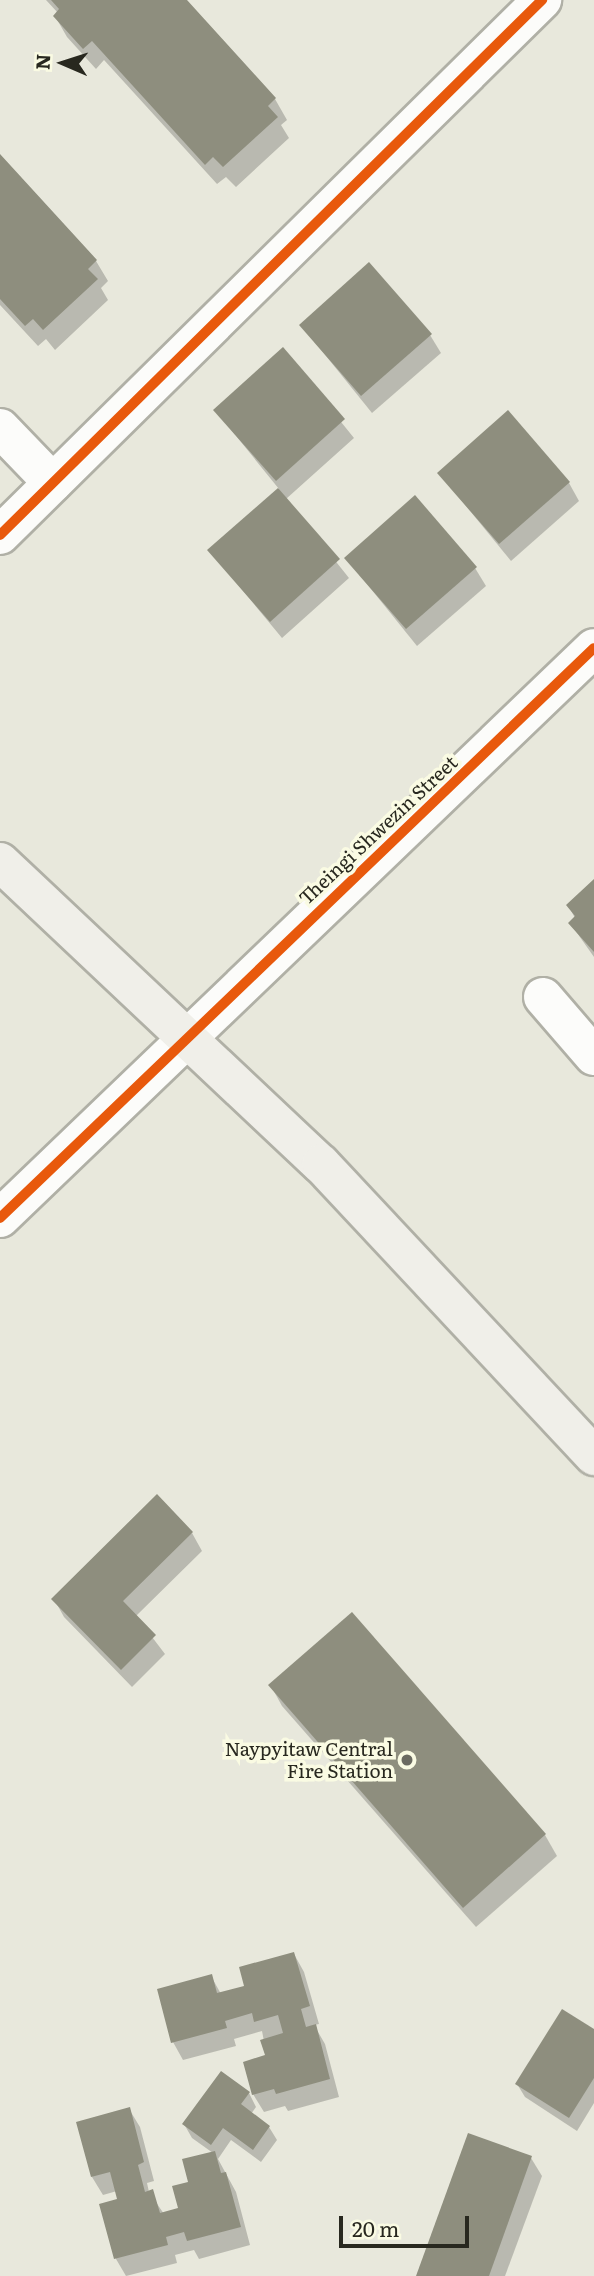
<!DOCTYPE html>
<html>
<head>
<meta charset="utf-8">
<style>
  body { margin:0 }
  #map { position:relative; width:594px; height:2276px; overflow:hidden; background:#e8e8dc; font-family:Literata,serif }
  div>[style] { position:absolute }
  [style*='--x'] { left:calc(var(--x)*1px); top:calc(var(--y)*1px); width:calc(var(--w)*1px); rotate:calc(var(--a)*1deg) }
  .shadow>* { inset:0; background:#0003 }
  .building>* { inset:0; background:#8e8e7e }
  .roads { filter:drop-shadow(2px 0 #b0b0a6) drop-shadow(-2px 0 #b0b0a6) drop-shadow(0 2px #b0b0a6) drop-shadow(0 -2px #b0b0a6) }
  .minor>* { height:38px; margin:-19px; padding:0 19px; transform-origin:19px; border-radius:19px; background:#fcfcfa }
  .secondary>* { height:38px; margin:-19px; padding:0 19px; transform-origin:19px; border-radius:19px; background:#f0efe9 }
  .cycleway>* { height:10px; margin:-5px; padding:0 5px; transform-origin:5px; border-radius:5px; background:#e8590c }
  .dots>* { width:19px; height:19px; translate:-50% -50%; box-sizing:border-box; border:4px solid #fafbe3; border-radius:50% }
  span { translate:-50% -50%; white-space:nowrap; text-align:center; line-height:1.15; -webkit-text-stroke:7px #fafbe3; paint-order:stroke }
  .street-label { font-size:19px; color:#28281f }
  .poi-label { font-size:19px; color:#28281f }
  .right { translate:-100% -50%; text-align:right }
  .north { position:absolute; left:28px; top:28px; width:70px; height:70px; -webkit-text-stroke:5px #fafbe3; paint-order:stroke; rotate:273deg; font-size:19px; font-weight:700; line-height:28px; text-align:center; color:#28281f }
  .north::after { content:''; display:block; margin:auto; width:24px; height:32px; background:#28281f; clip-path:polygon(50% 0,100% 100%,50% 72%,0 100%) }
  .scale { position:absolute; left:339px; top:2216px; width:130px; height:32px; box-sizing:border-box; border:4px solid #28281f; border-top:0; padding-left:9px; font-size:21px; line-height:24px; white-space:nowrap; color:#28281f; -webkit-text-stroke:5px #fafbe3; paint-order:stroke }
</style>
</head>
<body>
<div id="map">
  <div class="shadow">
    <div style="clip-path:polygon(46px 0,184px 0,275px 99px,287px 120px,281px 125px,289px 138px,236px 187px,226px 177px,217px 184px,104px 60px,96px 69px,67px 37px,55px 16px,58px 13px)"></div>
    <div style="clip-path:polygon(0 156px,96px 261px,108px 281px,101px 288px,108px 300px,55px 350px,46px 339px,38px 346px,0 305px)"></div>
    <div style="clip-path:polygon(301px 325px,430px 335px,441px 353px,372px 413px)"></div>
    <div style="clip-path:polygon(283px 350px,354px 438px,286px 499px,349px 578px,282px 638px,210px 551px,279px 489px,215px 410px)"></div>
    <div style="clip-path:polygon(439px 473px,569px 483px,579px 501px,511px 561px)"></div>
    <div style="clip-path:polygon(346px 558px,475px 568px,486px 586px,417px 646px)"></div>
    <div style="clip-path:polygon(594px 881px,594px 957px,570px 923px,575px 918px,568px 905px)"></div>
    <div style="clip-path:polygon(192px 1533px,202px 1551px,136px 1616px,165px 1654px,132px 1687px,64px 1617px,54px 1599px)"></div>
    <div style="clip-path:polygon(352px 1614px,545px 1835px,557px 1856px,476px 1927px,282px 1706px,271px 1686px)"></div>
    <div style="clip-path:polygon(294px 1954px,304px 1972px,319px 2024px,314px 2025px,325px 2044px,339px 2097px,288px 2111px,285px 2106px,264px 2112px,253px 2094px,267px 2057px,262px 2031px,234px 2039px,236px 2046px,183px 2060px,173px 2042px,211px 1976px,221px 1994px,246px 1987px)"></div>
    <div style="clip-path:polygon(594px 2031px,594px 2103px,577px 2131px,525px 2097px,517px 2084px)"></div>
    <div style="clip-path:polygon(249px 2093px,256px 2107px,251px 2114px,269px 2127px,277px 2140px,261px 2162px,231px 2140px,218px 2159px,236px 2192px,250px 2245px,199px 2259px,194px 2250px,175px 2255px,177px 2263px,126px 2276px,116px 2259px,101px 2205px,120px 2200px,117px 2191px,103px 2195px,92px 2177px,129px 2109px,140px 2127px,154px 2181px,147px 2183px,149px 2192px,164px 2214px,180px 2210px,190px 2183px,213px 2153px,192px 2138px,184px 2124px)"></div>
    <div style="clip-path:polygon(531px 2158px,542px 2176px,505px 2276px,418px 2276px)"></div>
  </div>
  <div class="building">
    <div style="clip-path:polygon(51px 0,187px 0,276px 98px,268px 106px,278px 117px,223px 167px,213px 157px,205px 165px,92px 41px,83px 49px,53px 16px,59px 9px)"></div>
    <div style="clip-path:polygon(0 154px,97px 260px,88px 269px,98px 279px,43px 330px,33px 319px,25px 326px,0 299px)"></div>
    <div style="clip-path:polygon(369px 262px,432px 334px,361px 396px,299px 325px)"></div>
    <div style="clip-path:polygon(283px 347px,345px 419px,276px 481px,213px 410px)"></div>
    <div style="clip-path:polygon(508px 410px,570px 482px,499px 544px,437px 473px)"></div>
    <div style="clip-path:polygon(278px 488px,340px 559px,270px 622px,207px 550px)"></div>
    <div style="clip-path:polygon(415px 495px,477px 567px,406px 629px,344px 558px)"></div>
    <div style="clip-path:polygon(594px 879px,594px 952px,568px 923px,575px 916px,566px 905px)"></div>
    <div style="clip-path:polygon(157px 1494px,193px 1532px,123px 1601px,156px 1635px,121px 1670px,51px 1599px)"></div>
    <div style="clip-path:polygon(352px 1612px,546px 1834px,463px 1908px,268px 1685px)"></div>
    <div style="clip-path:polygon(294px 1952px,310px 2006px,301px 2009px,306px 2027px,316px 2024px,330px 2079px,276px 2094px,274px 2089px,252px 2095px,243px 2062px,265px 2055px,260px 2040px,283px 2033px,278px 2015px,254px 2022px,252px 2013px,225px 2021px,227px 2028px,171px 2043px,157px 1989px,212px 1974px,217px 1993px,244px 1986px,239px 1967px)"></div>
    <div style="clip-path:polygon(562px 2009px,594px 2029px,594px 2078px,569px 2118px,515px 2084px)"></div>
    <div style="clip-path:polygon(221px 2071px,250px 2092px,241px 2104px,270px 2126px,253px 2150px,223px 2128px,211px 2145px,182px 2124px)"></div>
    <div style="clip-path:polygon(130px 2107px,144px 2162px,138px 2165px,145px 2192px,153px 2189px,160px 2213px,178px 2208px,172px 2186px,188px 2182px,182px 2159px,215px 2151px,221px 2173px,226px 2172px,241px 2227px,187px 2241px,184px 2232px,166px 2237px,168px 2245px,114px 2259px,99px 2204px,117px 2199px,110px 2172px,91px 2177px,76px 2122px)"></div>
    <div style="clip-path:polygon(468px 2133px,532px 2156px,489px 2276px,416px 2276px)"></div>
  </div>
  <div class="roads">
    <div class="minor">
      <div style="--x:0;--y:428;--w:76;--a:46.1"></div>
      <div style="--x:0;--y:535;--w:762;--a:-44.63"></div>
      <div style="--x:543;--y:997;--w:78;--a:49.2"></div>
      <div style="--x:0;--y:1218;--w:823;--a:-43.82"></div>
    </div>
    <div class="secondary">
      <div style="--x:0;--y:862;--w:441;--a:43.3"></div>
      <div style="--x:321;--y:1164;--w:400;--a:46.9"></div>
    </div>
  </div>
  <div class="cycleway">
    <div style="--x:0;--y:535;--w:762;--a:-44.63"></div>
    <div style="--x:0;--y:1218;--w:823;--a:-43.82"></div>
  </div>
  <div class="dots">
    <div style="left:407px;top:1760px;background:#6b6b61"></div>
  </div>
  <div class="street-label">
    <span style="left:378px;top:830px;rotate:-43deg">Theingi Shwezin Street</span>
  </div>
  <div class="poi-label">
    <span class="right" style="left:393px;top:1760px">Naypyitaw Central<br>Fire Station</span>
  </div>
  <div class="north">N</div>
  <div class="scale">20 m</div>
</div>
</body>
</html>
